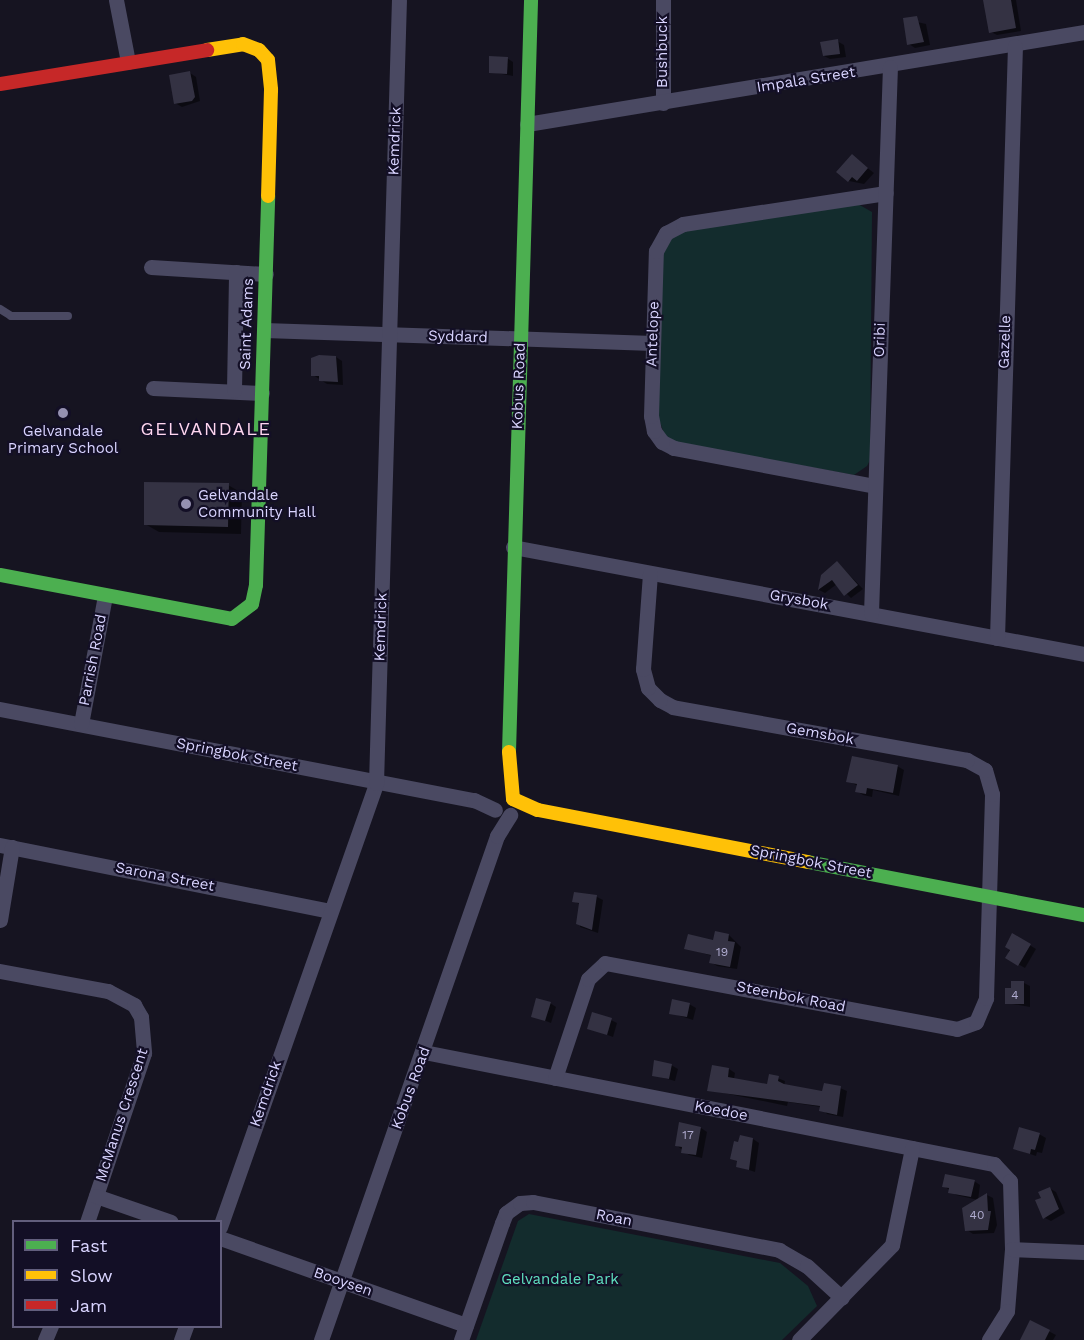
<!DOCTYPE html>
<html>
<head>
<meta charset="utf-8">
<style>
  body { margin:0 }
  #map { position:relative; width:1084px; height:1340px; overflow:hidden; background:#161421; font-family:"Work Sans",sans-serif }
  div>[style] { position:absolute }
  [style*='--x'] { left:calc(var(--x)*1px); top:calc(var(--y)*1px); width:calc(var(--w)*1px); rotate:calc(var(--a)*1deg) }
  .green>* { inset:0; background:#132c2d }
  .shadow>* { inset:0; background:#0007 }
  .building>* { inset:0; background:#343243 }
  .lane>* { height:8px; margin:-4px; padding:0 4px; transform-origin:4px; border-radius:4px; background:#4a4962 }
  .street>* { height:15px; margin:-7.5px; padding:0 7.5px; transform-origin:7.5px; border-radius:7.5px; background:#4a4962 }
  .fast>* { height:14px; margin:-7px; padding:0 7px; transform-origin:7px; border-radius:7px; background:#4caf50 }
  .slow>* { height:14px; margin:-7px; padding:0 7px; transform-origin:7px; border-radius:7px; background:#ffc107 }
  .jam>* { height:14px; margin:-7px; padding:0 7px; transform-origin:7px; border-radius:7px; background:#c62828 }
  .dots>* { width:16px; height:16px; translate:-50% -50%; box-sizing:border-box; border:3px solid #130f26; border-radius:50% }
  span { translate:-50% -50%; white-space:nowrap; text-align:center; line-height:1.15; -webkit-text-stroke:4.5px #130f26; paint-order:stroke }
  .number-label { font-size:12px; color:#b0acd0 }
  .number-label span { -webkit-text-stroke-width:0 }
  .street-label { font-size:15px; color:#d9d4ff }
  .poi-label { font-size:15px; color:#d9d4ff }
  .left { translate:0 -50%; text-align:left }
  .park-label { font-size:15px; color:#5fe0c0 }
  .quarter-label { font-size:18px; color:#ffd6f0; letter-spacing:1.5px }
  .legend { position:absolute; left:12px; top:1220px; width:210px; height:108px; box-sizing:border-box; background:#130f26; border:2px solid #625e7d; margin:0; padding:8px 10px; list-style:none; font-size:18px; color:#d9d4ff }
  .legend li { display:flex; align-items:center; gap:12px; height:30px }
  .legend b { width:30px; border:2px solid #625e7d }
</style>
</head>
<body>
<div id="map">
  <div class="green">
    <div style="clip-path:polygon(858px 204px,872px 212px,870px 460px,867px 466px,854px 475px,674px 442px,665px 436px,657px 414px,663px 245px,667px 240px,685px 231px)"></div>
    <div style="clip-path:polygon(529px 1214px,780px 1263px,808px 1286px,817px 1306px,782px 1340px,476px 1340px,518px 1221px)"></div>
  </div>
  <div class="shadow">
    <div style="clip-path:polygon(985px 0,1016px 0,1021px 31px,997px 35px,991px 32px)"></div>
    <div style="clip-path:polygon(904px 19px,926px 24px,930px 45px,915px 48px,909px 44px)"></div>
    <div style="clip-path:polygon(837px 41px,844px 45px,846px 57px,830px 59px,824px 56px)"></div>
    <div style="clip-path:polygon(507px 58px,513px 62px,513px 76px,491px 72px)"></div>
    <div style="clip-path:polygon(190px 73px,196px 77px,200px 101px,182px 107px,175px 103px)"></div>
    <div style="clip-path:polygon(852px 156px,874px 173px,864px 184px,849px 181px)"></div>
    <div style="clip-path:polygon(336px 357px,342px 361px,343px 385px,327px 384px,313px 375px)"></div>
    <div style="clip-path:polygon(228px 485px,242px 493px,241px 534px,159px 532px,145px 524px)"></div>
    <div style="clip-path:polygon(838px 563px,863px 589px,851px 598px,837px 584px,825px 593px,819px 590px,822px 575px)"></div>
    <div style="clip-path:polygon(897px 766px,904px 770px,899px 796px,873px 790px,872px 797px,863px 795px,857px 791px,858px 786px,848px 781px)"></div>
    <div style="clip-path:polygon(597px 897px,603px 900px,598px 933px,580px 927px,581px 905px,574px 901px)"></div>
    <div style="clip-path:polygon(729px 935px,741px 947px,737px 969px,717px 966px,711px 962px,712px 956px,686px 948px)"></div>
    <div style="clip-path:polygon(1013px 935px,1036px 949px,1025px 968px,1007px 958px)"></div>
    <div style="clip-path:polygon(1024px 983px,1030px 986px,1030px 1007px,1007px 1003px,1012px 989px)"></div>
    <div style="clip-path:polygon(550px 1003px,556px 1007px,551px 1023px,533px 1016px)"></div>
    <div style="clip-path:polygon(689px 1004px,696px 1008px,693px 1020px,671px 1013px)"></div>
    <div style="clip-path:polygon(611px 1020px,617px 1023px,613px 1037px,589px 1028px)"></div>
    <div style="clip-path:polygon(671px 1065px,678px 1069px,675px 1081px,653px 1075px)"></div>
    <div style="clip-path:polygon(729px 1069px,735px 1073px,734px 1079px,768px 1086px,770px 1075px,785px 1081px,784px 1086px,823px 1093px,840px 1088px,847px 1091px,843px 1117px,827px 1114px,821px 1107px,788px 1102px,787px 1106px,709px 1090px)"></div>
    <div style="clip-path:polygon(701px 1128px,707px 1132px,702px 1158px,689px 1155px,676px 1145px)"></div>
    <div style="clip-path:polygon(1039px 1134px,1046px 1138px,1042px 1153px,1037px 1152px,1036px 1156px,1015px 1149px)"></div>
    <div style="clip-path:polygon(753px 1139px,759px 1143px,755px 1172px,737px 1166px,738px 1162px,732px 1159px)"></div>
    <div style="clip-path:polygon(974px 1181px,980px 1185px,978px 1200px,956px 1195px,944px 1186px)"></div>
    <div style="clip-path:polygon(1049px 1188px,1056px 1192px,1065px 1213px,1051px 1221px,1045px 1218px,1043px 1198px)"></div>
    <div style="clip-path:polygon(987px 1195px,993px 1198px,997px 1225px,994px 1233px,973px 1234px,967px 1230px)"></div>
    <div style="clip-path:polygon(1031px 1322px,1056px 1335px,1053px 1340px,1026px 1340px)"></div>
  </div>
  <div class="building">
    <div style="clip-path:polygon(983px 0,1011px 0,1016px 28px,989px 33px)"></div>
    <div style="clip-path:polygon(917px 16px,924px 42px,907px 45px,903px 18px)"></div>
    <div style="clip-path:polygon(838px 39px,840px 54px,823px 56px,820px 42px)"></div>
    <div style="clip-path:polygon(489px 56px,508px 57px,507px 74px,489px 73px)"></div>
    <div style="clip-path:polygon(190px 71px,195px 97px,192px 101px,174px 104px,169px 75px)"></div>
    <div style="clip-path:polygon(852px 154px,868px 168px,857px 181px,852px 177px,848px 182px,836px 172px)"></div>
    <div style="clip-path:polygon(319px 355px,336px 356px,338px 382px,319px 381px,319px 376px,311px 376px,311px 358px)"></div>
    <div style="clip-path:polygon(144px 482px,229px 483px,228px 527px,144px 525px)"></div>
    <div style="clip-path:polygon(837px 561px,858px 585px,844px 596px,832px 580px,818px 590px,821px 575px)"></div>
    <div style="clip-path:polygon(852px 756px,898px 765px,893px 793px,867px 788px,866px 794px,855px 792px,857px 784px,846px 782px)"></div>
    <div style="clip-path:polygon(574px 892px,597px 895px,592px 930px,576px 924px,579px 903px,572px 902px)"></div>
    <div style="clip-path:polygon(715px 931px,729px 934px,728px 941px,735px 942px,730px 967px,709px 963px,711px 955px,684px 949px,688px 934px,713px 940px)"></div>
    <div style="clip-path:polygon(1012px 933px,1031px 944px,1018px 966px,1005px 958px,1010px 950px,1005px 947px)"></div>
    <div style="clip-path:polygon(1011px 981px,1024px 981px,1024px 1004px,1005px 1004px,1005px 988px,1011px 988px)"></div>
    <div style="clip-path:polygon(536px 998px,551px 1002px,545px 1021px,531px 1017px)"></div>
    <div style="clip-path:polygon(672px 999px,690px 1003px,687px 1017px,669px 1014px)"></div>
    <div style="clip-path:polygon(592px 1012px,612px 1018px,607px 1035px,587px 1029px)"></div>
    <div style="clip-path:polygon(654px 1060px,672px 1064px,669px 1079px,652px 1076px)"></div>
    <div style="clip-path:polygon(712px 1065px,729px 1068px,728px 1077px,767px 1084px,769px 1074px,779px 1076px,778px 1081px,784px 1084px,822px 1091px,824px 1083px,841px 1086px,837px 1115px,819px 1111px,820px 1106px,707px 1091px)"></div>
    <div style="clip-path:polygon(679px 1122px,701px 1127px,696px 1155px,681px 1153px,682px 1147px,675px 1146px)"></div>
    <div style="clip-path:polygon(1019px 1127px,1040px 1133px,1035px 1150px,1031px 1149px,1030px 1154px,1013px 1149px)"></div>
    <div style="clip-path:polygon(740px 1135px,753px 1138px,749px 1170px,736px 1167px,737px 1161px,730px 1159px,734px 1141px,738px 1142px)"></div>
    <div style="clip-path:polygon(945px 1174px,975px 1180px,971px 1197px,948px 1193px,949px 1188px,942px 1187px)"></div>
    <div style="clip-path:polygon(1050px 1187px,1059px 1209px,1043px 1219px,1035px 1200px,1041px 1198px,1038px 1192px)"></div>
    <div style="clip-path:polygon(987px 1193px,988px 1211px,991px 1211px,988px 1230px,965px 1231px,962px 1208px)"></div>
    <div style="clip-path:polygon(1030px 1320px,1050px 1330px,1045px 1340px,1020px 1340px)"></div>
  </div>
  <div class="lane">
    <div style="--x:0;--y:309;--w:13;--a:32"></div>
    <div style="--x:11;--y:316;--w:57;--a:0"></div>
  </div>
  <div class="street">
    <div style="--x:116;--y:0;--w:63;--a:79"></div>
    <div style="--x:663;--y:103;--w:103;--a:-90"></div>
    <div style="--x:527;--y:124;--w:565;--a:-9.38"></div>
    <div style="--x:151;--y:267;--w:115;--a:3.5"></div>
    <div style="--x:264;--y:330;--w:389;--a:1.9"></div>
    <div style="--x:153;--y:388;--w:109;--a:2.6"></div>
    <div style="--x:234;--y:390;--w:118;--a:-89"></div>
    <div style="--x:875;--y:486;--w:205;--a:-169.3"></div>
    <div style="--x:674;--y:448;--w:13;--a:-153"></div>
    <div style="--x:662;--y:442;--w:14;--a:-126"></div>
    <div style="--x:654;--y:431;--w:15;--a:-101"></div>
    <div style="--x:651;--y:416;--w:165;--a:-88.3"></div>
    <div style="--x:656;--y:251;--w:21;--a:-61"></div>
    <div style="--x:666;--y:233;--w:19;--a:-28"></div>
    <div style="--x:683;--y:224;--w:205;--a:-8.7"></div>
    <div style="--x:513;--y:547;--w:581;--a:10.61"></div>
    <div style="--x:871;--y:613;--w:546;--a:-88.01"></div>
    <div style="--x:997;--y:638;--w:592;--a:-88.26"></div>
    <div style="--x:0;--y:709;--w:483;--a:10.9"></div>
    <div style="--x:474;--y:800;--w:23;--a:25"></div>
    <div style="--x:81;--y:724;--w:130;--a:-79.4"></div>
    <div style="--x:0;--y:845;--w:336;--a:11.3"></div>
    <div style="--x:0;--y:920;--w:74;--a:-80.7"></div>
    <div style="--x:0;--y:971;--w:110;--a:10.5"></div>
    <div style="--x:108;--y:991;--w:30;--a:28"></div>
    <div style="--x:134;--y:1005;--w:14;--a:60"></div>
    <div style="--x:141;--y:1017;--w:36;--a:85"></div>
    <div style="--x:144;--y:1053;--w:178;--a:108.6"></div>
    <div style="--x:424;--y:1052;--w:581;--a:11.12"></div>
    <div style="--x:994;--y:1164;--w:23;--a:47"></div>
    <div style="--x:1010;--y:1181;--w:68;--a:88.3"></div>
    <div style="--x:1012;--y:1249;--w:62;--a:94.6"></div>
    <div style="--x:1007;--y:1311;--w:34;--a:122"></div>
    <div style="--x:555;--y:1078;--w:104;--a:-71.6"></div>
    <div style="--x:588;--y:979;--w:23;--a:-43"></div>
    <div style="--x:605;--y:963;--w:358;--a:10.6"></div>
    <div style="--x:957;--y:1029;--w:20;--a:-20"></div>
    <div style="--x:976;--y:1022;--w:26;--a:-67"></div>
    <div style="--x:986;--y:998;--w:204;--a:-88.3"></div>
    <div style="--x:992;--y:794;--w:25;--a:-106"></div>
    <div style="--x:985;--y:770;--w:21;--a:-151"></div>
    <div style="--x:967;--y:760;--w:299;--a:-169.8"></div>
    <div style="--x:673;--y:707;--w:15;--a:-152"></div>
    <div style="--x:660;--y:700;--w:17;--a:-135"></div>
    <div style="--x:648;--y:688;--w:20;--a:-105"></div>
    <div style="--x:643;--y:669;--w:96;--a:-85.8"></div>
    <div style="--x:96;--y:1196;--w:79;--a:19.1"></div>
    <div style="--x:220;--y:1227;--w:471;--a:-70.6"></div>
    <div style="--x:376;--y:783;--w:783;--a:-88.32"></div>
    <div style="--x:220;--y:1238;--w:261;--a:19.5"></div>
    <div style="--x:1012;--y:1249;--w:72;--a:2.4"></div>
    <div style="--x:45;--y:1340;--w:15;--a:-67"></div>
    <div style="--x:181;--y:1340;--w:15;--a:-70"></div>
    <div style="--x:321;--y:1340;--w:534;--a:-70.75"></div>
    <div style="--x:497;--y:836;--w:25;--a:-58"></div>
    <div style="--x:461;--y:1340;--w:124;--a:-70.7"></div>
    <div style="--x:502;--y:1223;--w:11;--a:-68"></div>
    <div style="--x:506;--y:1213;--w:17;--a:-36"></div>
    <div style="--x:520;--y:1203;--w:13;--a:-4"></div>
    <div style="--x:533;--y:1202;--w:251;--a:11"></div>
    <div style="--x:779;--y:1250;--w:32;--a:30"></div>
    <div style="--x:807;--y:1266;--w:47;--a:42.4"></div>
    <div style="--x:799;--y:1340;--w:133;--a:-45.6"></div>
    <div style="--x:892;--y:1245;--w:99;--a:-78.3"></div>
  </div>
  <div class="fast">
    <div style="--x:0;--y:575;--w:236;--a:10.7"></div>
    <div style="--x:232;--y:619;--w:25;--a:-37"></div>
    <div style="--x:252;--y:604;--w:19;--a:-78"></div>
    <div style="--x:256;--y:585;--w:389;--a:-88.2"></div>
    <div style="--x:509;--y:752;--w:752;--a:-88.32"></div>
    <div style="--x:808;--y:862;--w:281;--a:10.9"></div>
  </div>
  <div class="slow">
    <div style="--x:207;--y:50;--w:36;--a:-9"></div>
    <div style="--x:243;--y:44;--w:17;--a:21"></div>
    <div style="--x:259;--y:50;--w:13;--a:48"></div>
    <div style="--x:268;--y:60;--w:30;--a:84"></div>
    <div style="--x:271;--y:90;--w:106;--a:91.6"></div>
    <div style="--x:509;--y:752;--w:47;--a:85.1"></div>
    <div style="--x:513;--y:799;--w:27;--a:24"></div>
    <div style="--x:538;--y:810;--w:275;--a:10.9"></div>
  </div>
  <div class="jam">
    <div style="--x:0;--y:84;--w:210;--a:-9.3"></div>
  </div>
  <div class="dots">
    <div style="left:63px;top:413px;background:#9591b1"></div>
    <div style="left:186px;top:504px;background:#9591b1"></div>
  </div>
  <div class="number-label">
    <span style="left:722px;top:953px">19</span>
    <span style="left:1015px;top:996px">4</span>
    <span style="left:688px;top:1136px">17</span>
    <span style="left:977px;top:1216px">40</span>
  </div>
  <div class="street-label">
    <span style="left:663px;top:52px;rotate:-90deg">Bushbuck</span>
    <span style="left:806px;top:80px;rotate:-9deg">Impala Street</span>
    <span style="left:395px;top:141px;rotate:-88deg">Kemdrick</span>
    <span style="left:247px;top:324px;rotate:-88deg">Saint Adams</span>
    <span style="left:653px;top:334px;rotate:-88deg">Antelope</span>
    <span style="left:458px;top:337px;rotate:2deg">Syddard</span>
    <span style="left:880px;top:340px;rotate:-88deg">Oribi</span>
    <span style="left:1005px;top:342px;rotate:-88deg">Gazelle</span>
    <span style="left:519px;top:386px;rotate:-88deg">Kobus Road</span>
    <span style="left:799px;top:600px;rotate:10deg">Grysbok</span>
    <span style="left:381px;top:627px;rotate:-88deg">Kemdrick</span>
    <span style="left:93px;top:660px;rotate:-79deg">Parrish Road</span>
    <span style="left:820px;top:734px;rotate:10deg">Gemsbok</span>
    <span style="left:237px;top:755px;rotate:11deg">Springbok Street</span>
    <span style="left:811px;top:862px;rotate:11deg">Springbok Street</span>
    <span style="left:165px;top:877px;rotate:11deg">Sarona Street</span>
    <span style="left:791px;top:997px;rotate:11deg">Steenbok Road</span>
    <span style="left:411px;top:1088px;rotate:-70deg">Kobus Road</span>
    <span style="left:266px;top:1094px;rotate:-71deg">Kemdrick</span>
    <span style="left:721px;top:1111px;rotate:11deg">Koedoe</span>
    <span style="left:122px;top:1115px;rotate:-72deg">McManus Crescent</span>
    <span style="left:614px;top:1218px;rotate:11deg">Roan</span>
    <span style="left:343px;top:1282px;rotate:19deg">Booysen</span>
  </div>
  <div class="poi-label">
    <span style="left:63px;top:440px">Gelvandale<br>Primary School</span>
    <span class="left" style="left:198px;top:504px">Gelvandale<br>Community Hall</span>
  </div>
  <div class="park-label">
    <span style="left:560px;top:1280px">Gelvandale Park</span>
  </div>
  <div class="quarter-label">
    <span style="left:206px;top:429px">GELVANDALE</span>
  </div>
  <ul class="legend">
  <li><b style="height:8px;background:#4caf50"></b>Fast</li>
  <li><b style="height:8px;background:#ffc107"></b>Slow</li>
  <li><b style="height:8px;background:#c62828"></b>Jam</li>
  </ul>
</div>
</body>
</html>
